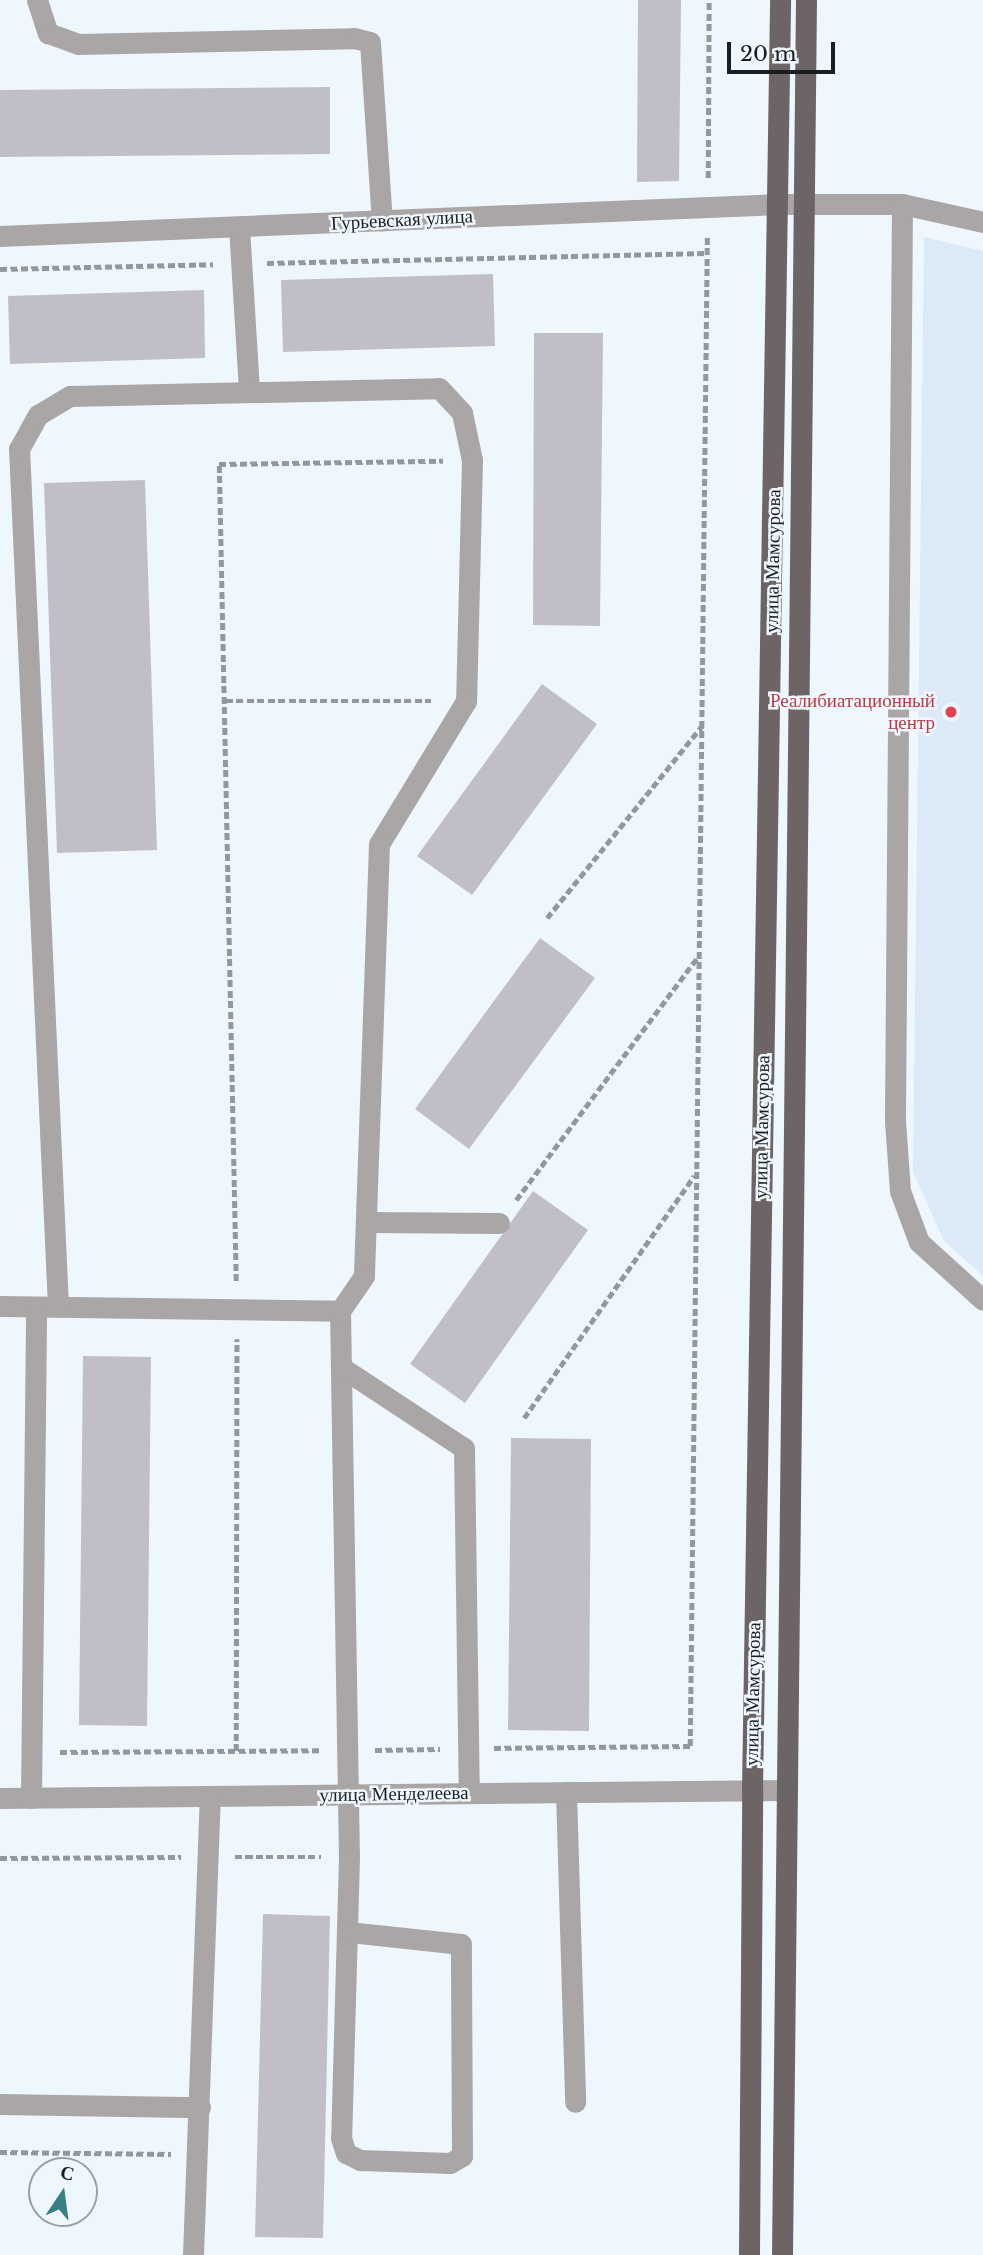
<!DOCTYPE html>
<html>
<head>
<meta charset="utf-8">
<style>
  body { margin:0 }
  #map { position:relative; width:983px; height:2255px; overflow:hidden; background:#eff7fe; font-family:"Libre Baskerville",serif }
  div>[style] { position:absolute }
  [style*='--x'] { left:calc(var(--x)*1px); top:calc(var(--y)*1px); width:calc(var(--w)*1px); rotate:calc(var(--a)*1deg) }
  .built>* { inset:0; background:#dceaf7 }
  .building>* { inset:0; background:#c2bec7 }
  .path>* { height:4.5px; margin-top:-2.25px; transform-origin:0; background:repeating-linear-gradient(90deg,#92989d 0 7px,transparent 0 10.5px) }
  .minor>* { height:21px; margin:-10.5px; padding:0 10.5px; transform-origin:10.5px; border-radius:10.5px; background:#aba6a6 }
  .major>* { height:21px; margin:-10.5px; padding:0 10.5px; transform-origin:10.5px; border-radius:10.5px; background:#6d6465 }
  .dots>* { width:19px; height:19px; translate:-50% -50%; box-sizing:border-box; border:4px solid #eff7fe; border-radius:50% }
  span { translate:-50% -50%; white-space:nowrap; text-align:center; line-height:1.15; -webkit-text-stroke:5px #eff7fe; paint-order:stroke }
  .street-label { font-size:19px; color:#1b1e21 }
  .health-label { font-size:19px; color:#be3a42 }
  .right { translate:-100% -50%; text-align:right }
  .north { position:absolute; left:28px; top:2157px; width:70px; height:70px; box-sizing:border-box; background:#eff7fe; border:2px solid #9aa0a6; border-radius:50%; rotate:13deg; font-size:19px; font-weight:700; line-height:28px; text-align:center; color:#1b1e21 }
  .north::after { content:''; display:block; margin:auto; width:24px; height:32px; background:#388085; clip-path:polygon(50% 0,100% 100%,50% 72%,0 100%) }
  .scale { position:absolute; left:727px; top:42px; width:108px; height:32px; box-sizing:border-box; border:4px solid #1b1e21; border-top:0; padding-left:9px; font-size:21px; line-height:24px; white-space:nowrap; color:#1b1e21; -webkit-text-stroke:5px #eff7fe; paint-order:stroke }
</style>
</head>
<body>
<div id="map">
  <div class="built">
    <div style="clip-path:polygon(924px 237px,983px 251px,983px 1276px,944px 1241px,913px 1172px)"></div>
  </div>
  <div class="building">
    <div style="clip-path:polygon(638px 0,681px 0,679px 181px,637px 182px)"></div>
    <div style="clip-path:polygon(330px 87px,330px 154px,0 157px,0 90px)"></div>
    <div style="clip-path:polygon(493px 274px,495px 346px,283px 352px,281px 280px)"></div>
    <div style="clip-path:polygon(204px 290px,205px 358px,10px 364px,8px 296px)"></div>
    <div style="clip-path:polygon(534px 333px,603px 333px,600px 626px,533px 625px)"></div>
    <div style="clip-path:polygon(145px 480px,157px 850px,57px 853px,44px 483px)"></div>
    <div style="clip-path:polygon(542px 684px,597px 724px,472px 895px,417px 856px)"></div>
    <div style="clip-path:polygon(540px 938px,595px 978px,469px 1149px,415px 1109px)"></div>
    <div style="clip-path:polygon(533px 1191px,588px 1230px,465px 1403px,410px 1364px)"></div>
    <div style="clip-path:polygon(83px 1356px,151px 1357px,147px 1726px,79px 1725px)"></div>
    <div style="clip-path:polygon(511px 1438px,591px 1439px,589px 1731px,508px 1730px)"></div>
    <div style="clip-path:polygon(263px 1914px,330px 1916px,323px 2238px,255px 2237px)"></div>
  </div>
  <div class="path">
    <div style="--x:708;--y:178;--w:178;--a:-89.7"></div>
    <div style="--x:267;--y:263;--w:440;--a:-1.3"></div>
    <div style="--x:0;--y:269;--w:213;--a:-1.3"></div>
    <div style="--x:226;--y:701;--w:205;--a:0"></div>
    <div style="--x:547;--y:918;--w:247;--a:-51.1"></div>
    <div style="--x:516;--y:1200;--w:302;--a:-53.2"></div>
    <div style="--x:236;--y:1281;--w:817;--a:-91.19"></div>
    <div style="--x:219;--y:464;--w:224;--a:-0.8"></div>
    <div style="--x:524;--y:1418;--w:296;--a:-54.9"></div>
    <div style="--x:494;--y:1748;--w:196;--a:-0.6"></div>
    <div style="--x:690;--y:1746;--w:1510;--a:-89.35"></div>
    <div style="--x:375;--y:1750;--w:65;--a:-0.9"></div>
    <div style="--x:236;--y:1751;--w:412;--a:-89.9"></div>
    <div style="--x:60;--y:1752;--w:261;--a:-0.4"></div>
    <div style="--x:235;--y:1857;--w:86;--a:0"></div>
    <div style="--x:0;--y:1858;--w:181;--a:-0.3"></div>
    <div style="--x:0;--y:2152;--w:171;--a:0.7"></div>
  </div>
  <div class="minor">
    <div style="--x:37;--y:0;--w:35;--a:72"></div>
    <div style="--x:48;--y:33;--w:32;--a:20"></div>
    <div style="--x:78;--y:44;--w:276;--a:-1.2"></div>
    <div style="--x:354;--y:38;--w:16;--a:14"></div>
    <div style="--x:370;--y:42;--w:179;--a:86.2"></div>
    <div style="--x:902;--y:204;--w:917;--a:90.44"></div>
    <div style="--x:895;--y:1121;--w:70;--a:85.9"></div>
    <div style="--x:900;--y:1191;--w:54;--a:69.6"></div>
    <div style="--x:919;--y:1242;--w:86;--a:42.2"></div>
    <div style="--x:239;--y:227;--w:163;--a:86.5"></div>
    <div style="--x:0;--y:236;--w:780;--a:-2.35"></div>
    <div style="--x:779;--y:204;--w:123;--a:0"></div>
    <div style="--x:902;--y:204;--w:83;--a:12.5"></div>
    <div style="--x:368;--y:1222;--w:131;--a:0.4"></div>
    <div style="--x:0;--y:1306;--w:340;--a:0.8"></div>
    <div style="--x:340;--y:1311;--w:546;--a:89.06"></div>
    <div style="--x:349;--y:1857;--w:281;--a:91.6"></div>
    <div style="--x:341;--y:2138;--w:16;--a:72"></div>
    <div style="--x:346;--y:2153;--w:16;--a:27"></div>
    <div style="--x:360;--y:2160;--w:90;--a:1.9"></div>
    <div style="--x:450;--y:2163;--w:14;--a:-30"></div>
    <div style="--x:462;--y:2156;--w:212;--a:-90.3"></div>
    <div style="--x:461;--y:1944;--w:114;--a:-173.9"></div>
    <div style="--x:58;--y:1307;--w:859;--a:-92.6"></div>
    <div style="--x:19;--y:449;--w:39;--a:-61"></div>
    <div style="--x:38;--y:415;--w:37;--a:-31"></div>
    <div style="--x:70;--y:396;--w:369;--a:-1.2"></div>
    <div style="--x:439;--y:388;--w:34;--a:47"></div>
    <div style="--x:462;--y:413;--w:48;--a:78"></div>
    <div style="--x:472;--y:460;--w:241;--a:91.4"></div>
    <div style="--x:466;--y:701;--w:167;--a:121.3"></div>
    <div style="--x:379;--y:844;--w:432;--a:92"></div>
    <div style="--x:364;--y:1276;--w:42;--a:124.4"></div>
    <div style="--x:341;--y:1367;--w:147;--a:33.4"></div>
    <div style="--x:464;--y:1448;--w:345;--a:89.2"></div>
    <div style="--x:566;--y:1792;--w:310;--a:88.3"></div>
    <div style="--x:0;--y:1798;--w:787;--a:-0.58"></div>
    <div style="--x:31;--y:1798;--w:491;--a:-89.4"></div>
    <div style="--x:0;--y:2104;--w:200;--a:0.9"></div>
    <div style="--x:193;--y:2255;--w:459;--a:-87.9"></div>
  </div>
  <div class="major">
    <div style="--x:749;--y:2255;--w:465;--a:-89.6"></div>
    <div style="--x:752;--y:1790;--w:1790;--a:-89.1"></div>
    <div style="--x:782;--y:2255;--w:2255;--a:-89.39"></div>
  </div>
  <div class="dots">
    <div style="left:951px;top:712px;background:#e0444e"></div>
  </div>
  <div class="street-label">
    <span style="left:402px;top:220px;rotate:-3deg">Гурьевская улица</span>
    <span style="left:773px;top:561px;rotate:-89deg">улица Мамсурова</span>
    <span style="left:762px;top:1127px;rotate:-89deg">улица Мамсурова</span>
    <span style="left:753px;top:1694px;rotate:-89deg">улица Мамсурова</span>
    <span style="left:394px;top:1794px;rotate:-1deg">улица Менделеева</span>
  </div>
  <div class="health-label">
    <span class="right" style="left:935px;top:712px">Реалибиатационный<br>центр</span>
  </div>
  <div class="north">С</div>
  <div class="scale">20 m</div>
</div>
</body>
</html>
